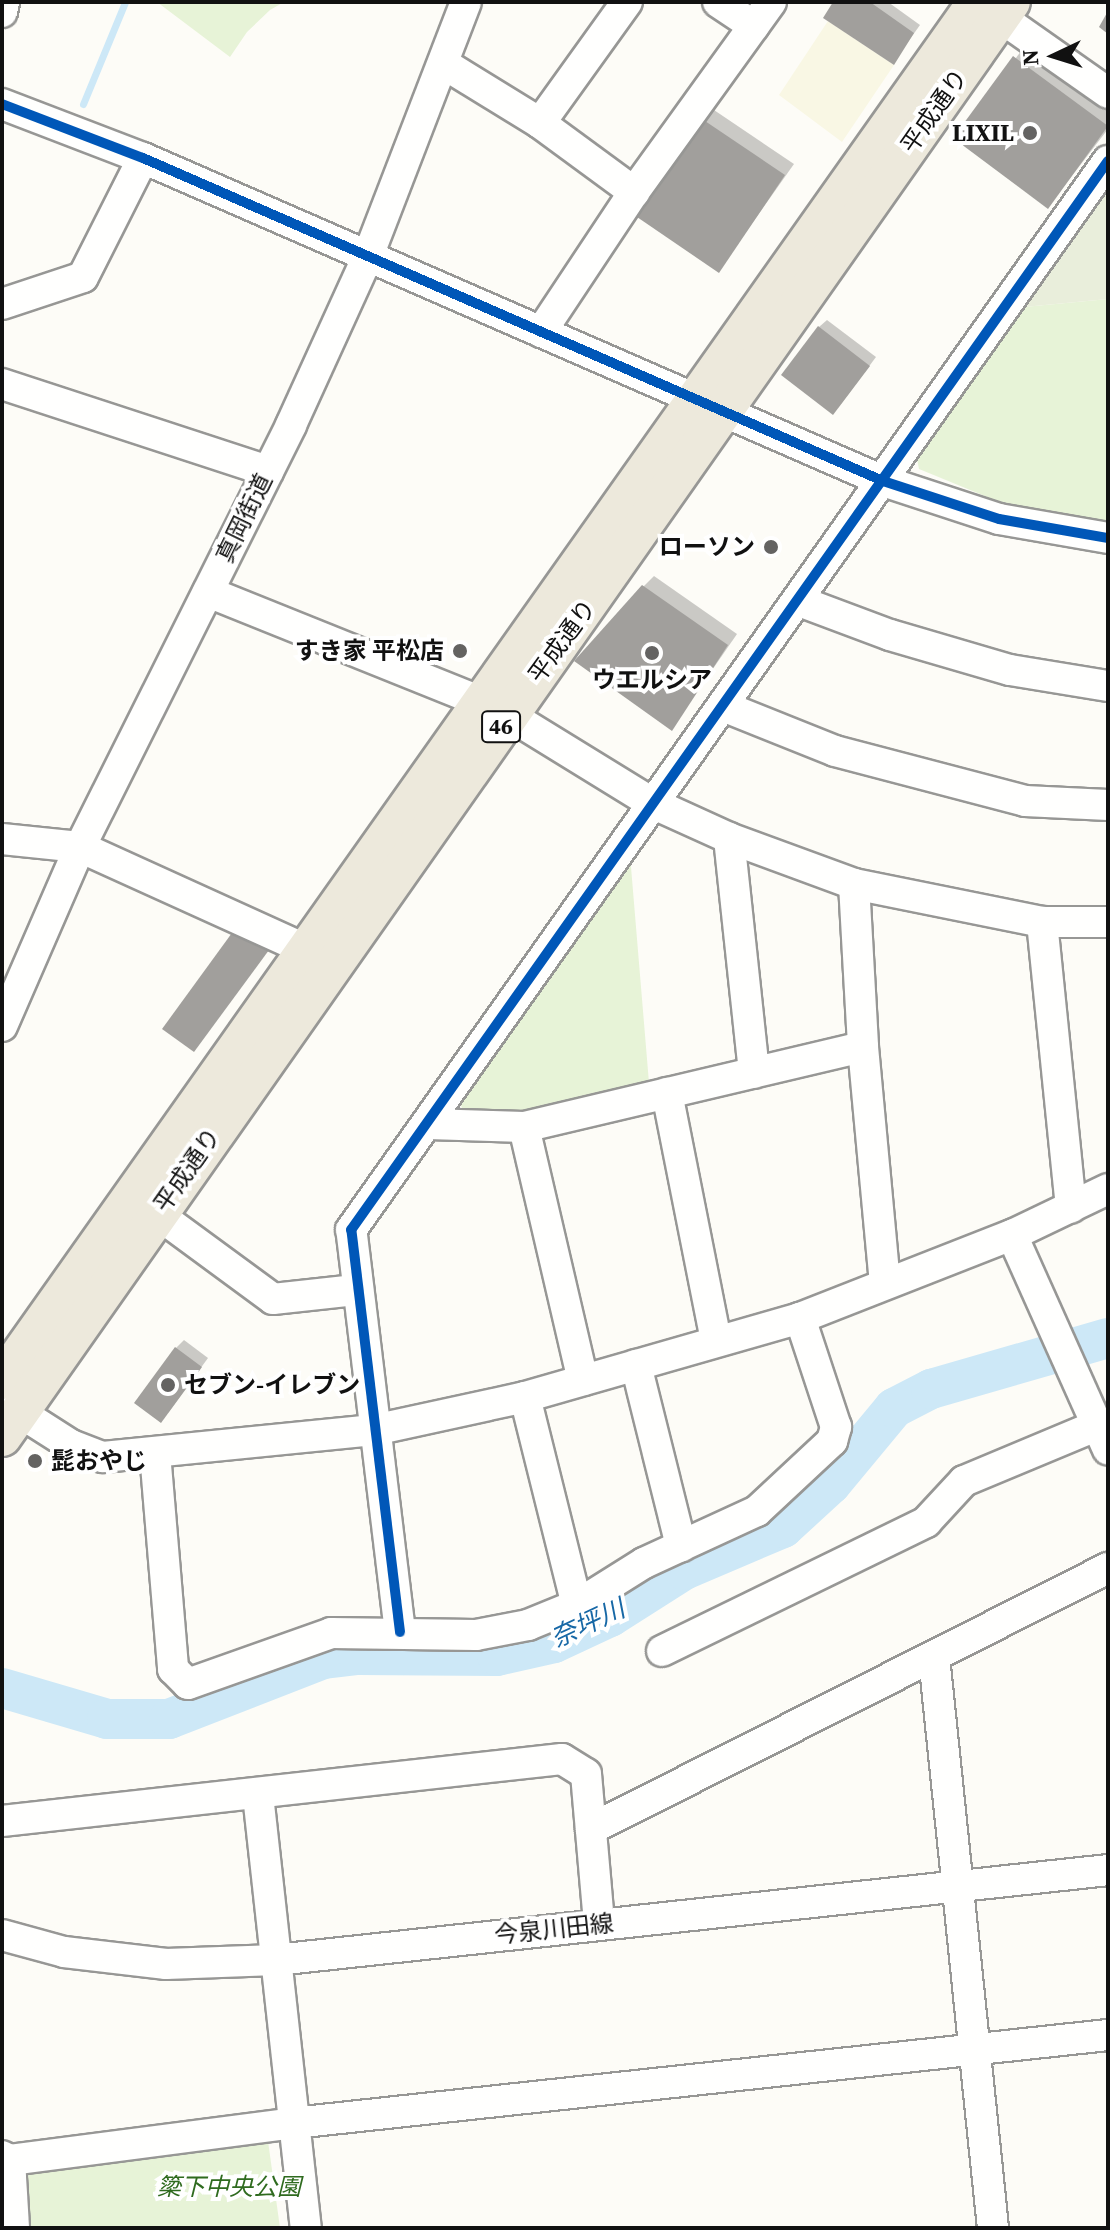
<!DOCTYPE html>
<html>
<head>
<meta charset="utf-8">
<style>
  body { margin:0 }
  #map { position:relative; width:1110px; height:2230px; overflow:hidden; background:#fdfcf7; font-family:"Source Serif 4","Noto Sans JP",serif }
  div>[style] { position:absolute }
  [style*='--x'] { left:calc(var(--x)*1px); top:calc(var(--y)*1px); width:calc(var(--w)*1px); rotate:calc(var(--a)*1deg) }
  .farmland>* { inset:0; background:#f9f7e4 }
  .green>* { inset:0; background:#e7f3d7 }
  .cemetery>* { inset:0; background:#e9eedb }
  .shadow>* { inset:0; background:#0003 }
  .stream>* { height:7px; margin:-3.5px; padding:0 3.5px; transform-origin:3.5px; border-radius:3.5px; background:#cde8f7 }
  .river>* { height:40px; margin:-20px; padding:0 20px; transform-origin:20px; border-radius:20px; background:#cde8f7 }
  .building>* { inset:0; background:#a19f9c }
  .roads { filter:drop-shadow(2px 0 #979795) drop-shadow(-2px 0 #979795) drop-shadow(0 2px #979795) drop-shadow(0 -2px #979795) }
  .minor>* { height:30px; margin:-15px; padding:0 15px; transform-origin:15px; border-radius:15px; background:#fffffe }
  .major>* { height:38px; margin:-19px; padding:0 19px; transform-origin:19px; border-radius:19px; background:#ede9dc }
  .cycleway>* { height:10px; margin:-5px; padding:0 5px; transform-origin:5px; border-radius:5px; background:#0057b8 }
  .dots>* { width:22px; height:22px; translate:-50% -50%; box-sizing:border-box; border:4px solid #fff; border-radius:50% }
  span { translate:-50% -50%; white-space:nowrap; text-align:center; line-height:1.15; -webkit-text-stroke:8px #fff; paint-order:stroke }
  .shield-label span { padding:2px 6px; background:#fff; border:2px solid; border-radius:6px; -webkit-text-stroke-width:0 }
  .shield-label { font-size:22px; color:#111; font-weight:700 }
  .street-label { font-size:24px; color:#111 }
  .poi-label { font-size:24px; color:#111; font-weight:700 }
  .right { translate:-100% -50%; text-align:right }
  .left { translate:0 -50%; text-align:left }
  .park-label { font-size:24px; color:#2f6b1f; font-style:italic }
  .water-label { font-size:26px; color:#1768a6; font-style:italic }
  .frame { position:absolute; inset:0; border:4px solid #111; pointer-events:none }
  .north { position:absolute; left:1014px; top:16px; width:80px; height:80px; -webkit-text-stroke:6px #fff; paint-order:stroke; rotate:266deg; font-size:22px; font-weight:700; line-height:32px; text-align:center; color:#111 }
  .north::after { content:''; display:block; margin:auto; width:28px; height:36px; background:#111; clip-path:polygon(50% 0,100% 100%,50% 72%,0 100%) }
</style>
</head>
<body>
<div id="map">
  <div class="farmland">
    <div style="clip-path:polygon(828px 21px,894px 65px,842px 142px,779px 95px)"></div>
  </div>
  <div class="green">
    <div style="clip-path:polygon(157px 2px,284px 2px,270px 10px,247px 32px,230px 57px)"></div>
    <div style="clip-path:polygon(1108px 299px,1108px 524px,997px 501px,919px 469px,915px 449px,1014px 308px)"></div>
    <div style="clip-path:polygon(630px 855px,649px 1083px,521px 1116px,464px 1112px,458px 1099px)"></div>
    <div style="clip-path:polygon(268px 2141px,280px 2228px,24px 2228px,20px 2168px)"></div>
  </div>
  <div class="cemetery">
    <div style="clip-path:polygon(1108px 175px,1108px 299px,1014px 308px)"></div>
  </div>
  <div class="shadow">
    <div style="clip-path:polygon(835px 2px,888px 2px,920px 25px,893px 63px)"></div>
    <div style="clip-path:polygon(1025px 46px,1108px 108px,1108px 129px,1048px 207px,955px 138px)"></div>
    <div style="clip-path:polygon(714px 110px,794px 164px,719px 270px,704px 121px)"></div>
    <div style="clip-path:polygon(827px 320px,876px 357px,841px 404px,819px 327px)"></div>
    <div style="clip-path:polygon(654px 576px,737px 634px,672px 728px,643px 587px)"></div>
    <div style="clip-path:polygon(184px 1340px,208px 1358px,168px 1413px,176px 1348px)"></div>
  </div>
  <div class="stream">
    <div style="--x:83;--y:104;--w:110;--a:-67.6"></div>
  </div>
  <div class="river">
    <div style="--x:2;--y:1688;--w:109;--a:16.4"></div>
    <div style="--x:107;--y:1719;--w:62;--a:0"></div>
    <div style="--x:169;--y:1719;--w:166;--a:-21.2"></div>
    <div style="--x:324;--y:1659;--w:34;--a:-7"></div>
    <div style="--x:358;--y:1655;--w:139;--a:0.4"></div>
    <div style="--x:497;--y:1656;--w:58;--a:-12.8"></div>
    <div style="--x:554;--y:1643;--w:62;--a:-24.9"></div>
    <div style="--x:610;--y:1617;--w:88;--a:-32.4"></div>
    <div style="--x:684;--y:1570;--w:108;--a:-23"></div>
    <div style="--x:783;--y:1528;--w:65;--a:-42.5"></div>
    <div style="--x:831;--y:1484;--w:99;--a:-50.3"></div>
    <div style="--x:894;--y:1408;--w:42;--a:-27.2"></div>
    <div style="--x:931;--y:1389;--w:184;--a:-16.1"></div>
  </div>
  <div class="building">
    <div style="clip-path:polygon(833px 2px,870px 2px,914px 33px,894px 65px,823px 18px)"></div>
    <div style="clip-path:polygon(1108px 11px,1108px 34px,1099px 27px)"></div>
    <div style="clip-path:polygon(1013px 56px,1108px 126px,1048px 209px,953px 138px)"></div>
    <div style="clip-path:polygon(702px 119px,785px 175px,719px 273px,637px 217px)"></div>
    <div style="clip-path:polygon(818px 326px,870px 366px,833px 415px,781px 375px)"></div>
    <div style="clip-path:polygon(642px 585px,728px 645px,672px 731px,574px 661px)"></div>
    <div style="clip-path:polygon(237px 926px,269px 950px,194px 1052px,162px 1029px)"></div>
    <div style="clip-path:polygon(175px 1347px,202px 1367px,161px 1423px,134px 1403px)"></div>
  </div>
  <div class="roads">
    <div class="minor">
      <div style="--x:718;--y:2;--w:43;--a:33.7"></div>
      <div style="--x:2;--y:12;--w:10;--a:-79"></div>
      <div style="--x:1000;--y:17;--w:132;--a:35.1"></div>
      <div style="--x:444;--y:64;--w:113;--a:31.6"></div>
      <div style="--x:540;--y:123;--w:117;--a:36.3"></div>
      <div style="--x:2;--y:104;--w:151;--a:21"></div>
      <div style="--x:143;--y:158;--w:807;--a:23.58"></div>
      <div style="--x:883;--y:481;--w:122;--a:18.1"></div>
      <div style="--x:999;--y:519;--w:111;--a:9.9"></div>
      <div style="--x:540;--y:123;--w:149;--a:-54.3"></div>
      <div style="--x:2;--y:304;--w:85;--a:-18.4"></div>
      <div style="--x:83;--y:277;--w:133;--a:-63.2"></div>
      <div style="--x:541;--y:332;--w:168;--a:-56.4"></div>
      <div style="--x:634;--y:192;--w:234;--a:-54.2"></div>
      <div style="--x:2;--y:384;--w:280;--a:18.1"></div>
      <div style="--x:208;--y:592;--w:297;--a:21.9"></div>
      <div style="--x:799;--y:601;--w:97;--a:20.5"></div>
      <div style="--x:890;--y:635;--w:125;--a:16.3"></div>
      <div style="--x:1010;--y:670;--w:99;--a:9.3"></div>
      <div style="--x:725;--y:707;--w:118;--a:21.8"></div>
      <div style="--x:835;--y:751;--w:196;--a:14.7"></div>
      <div style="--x:1025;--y:801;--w:83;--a:2.8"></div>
      <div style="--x:509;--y:715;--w:168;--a:31.6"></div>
      <div style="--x:652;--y:803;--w:85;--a:24.4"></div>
      <div style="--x:729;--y:838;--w:133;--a:20.2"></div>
      <div style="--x:854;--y:884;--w:192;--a:11.4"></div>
      <div style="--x:1042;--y:922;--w:66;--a:0"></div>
      <div style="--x:729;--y:838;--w:236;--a:83.9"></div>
      <div style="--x:2;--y:839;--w:78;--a:5.9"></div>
      <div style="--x:80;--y:847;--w:252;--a:24.4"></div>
      <div style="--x:854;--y:884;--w:163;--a:86.8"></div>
      <div style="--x:863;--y:1047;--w:238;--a:84.7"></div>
      <div style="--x:1042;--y:922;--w:287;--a:84.2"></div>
      <div style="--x:2;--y:1026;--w:195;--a:-66.5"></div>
      <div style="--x:80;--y:847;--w:472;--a:-63.4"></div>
      <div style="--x:291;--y:425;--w:186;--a:-65.5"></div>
      <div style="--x:368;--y:256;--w:272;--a:-68.9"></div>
      <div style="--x:667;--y:1093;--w:253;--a:78.8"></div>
      <div style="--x:428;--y:1124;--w:96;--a:1.8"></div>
      <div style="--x:524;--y:1127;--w:348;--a:-13.3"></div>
      <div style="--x:524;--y:1127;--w:260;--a:76.9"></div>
      <div style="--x:156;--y:1213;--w:145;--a:36.3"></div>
      <div style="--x:273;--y:1299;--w:83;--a:-6.2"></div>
      <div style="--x:1012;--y:1235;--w:235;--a:65.9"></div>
      <div style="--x:636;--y:1365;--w:187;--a:76"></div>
      <div style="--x:525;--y:1397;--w:214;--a:76"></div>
      <div style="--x:2;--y:1401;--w:82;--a:32.5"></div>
      <div style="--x:71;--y:1445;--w:34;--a:21"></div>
      <div style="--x:103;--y:1457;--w:272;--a:-5.7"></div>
      <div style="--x:374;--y:1430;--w:155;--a:-12.3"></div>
      <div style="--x:525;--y:1397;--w:286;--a:-16"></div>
      <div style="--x:800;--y:1318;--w:228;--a:-21.4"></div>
      <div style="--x:1012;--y:1235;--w:106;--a:-25.6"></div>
      <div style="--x:155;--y:1453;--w:217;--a:85.2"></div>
      <div style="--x:173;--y:1669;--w:21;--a:45"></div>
      <div style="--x:188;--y:1684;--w:152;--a:-19.6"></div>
      <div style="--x:331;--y:1633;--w:145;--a:0.8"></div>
      <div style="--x:476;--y:1635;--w:53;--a:-10.9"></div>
      <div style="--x:528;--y:1625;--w:53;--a:-22.2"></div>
      <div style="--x:577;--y:1605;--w:79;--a:-32.1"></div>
      <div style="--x:644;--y:1563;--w:124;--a:-24.7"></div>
      <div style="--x:757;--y:1511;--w:103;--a:-43"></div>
      <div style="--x:832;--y:1441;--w:15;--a:-74"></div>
      <div style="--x:836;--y:1427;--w:115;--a:-108.3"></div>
      <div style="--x:400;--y:1632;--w:405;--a:-96.9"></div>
      <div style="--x:351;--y:1230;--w:1310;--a:-54.7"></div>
      <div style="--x:662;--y:1651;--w:294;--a:-26"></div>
      <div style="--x:926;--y:1522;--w:56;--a:-47.2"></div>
      <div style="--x:964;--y:1481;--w:145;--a:-22.7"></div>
      <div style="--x:934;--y:1657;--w:574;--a:84.1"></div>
      <div style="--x:258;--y:1795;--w:436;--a:83.7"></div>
      <div style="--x:2;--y:1821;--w:563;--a:-6.32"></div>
      <div style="--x:562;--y:1759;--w:28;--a:32"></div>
      <div style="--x:586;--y:1774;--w:151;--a:85"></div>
      <div style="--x:591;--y:1829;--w:579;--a:-26.79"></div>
      <div style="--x:2;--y:1935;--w:64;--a:15.3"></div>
      <div style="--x:64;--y:1952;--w:103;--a:6.7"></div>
      <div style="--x:166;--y:1964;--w:110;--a:-2.1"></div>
      <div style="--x:276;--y:1960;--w:837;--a:-6.17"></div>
      <div style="--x:2;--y:2156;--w:9;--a:27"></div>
      <div style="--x:10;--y:2160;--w:286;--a:-7.4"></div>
      <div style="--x:294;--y:2123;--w:819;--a:-6.17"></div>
      <div style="--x:10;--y:2160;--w:68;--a:86.6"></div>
    </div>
    <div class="major">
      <div style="--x:2;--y:1380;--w:1688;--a:-54.72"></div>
      <div style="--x:2;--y:1437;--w:1754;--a:-54.89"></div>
    </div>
  </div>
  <div class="cycleway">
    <div style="--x:2;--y:104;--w:151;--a:21"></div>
    <div style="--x:143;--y:158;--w:807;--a:23.58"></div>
    <div style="--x:883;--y:481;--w:122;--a:18.1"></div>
    <div style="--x:999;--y:519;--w:111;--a:9.9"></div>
    <div style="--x:400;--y:1632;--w:405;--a:-96.9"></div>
    <div style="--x:351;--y:1230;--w:1310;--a:-54.7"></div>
  </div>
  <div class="dots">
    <div style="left:1030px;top:133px;background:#646362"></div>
    <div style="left:771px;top:547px;background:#646362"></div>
    <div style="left:460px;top:651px;background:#646362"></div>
    <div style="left:652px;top:653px;background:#646362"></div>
    <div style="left:168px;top:1385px;background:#646362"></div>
    <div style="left:35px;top:1461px;background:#646362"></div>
  </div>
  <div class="shield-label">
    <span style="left:501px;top:727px">46</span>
  </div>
  <div class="street-label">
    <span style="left:934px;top:111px;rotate:-55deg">平成通り</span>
    <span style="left:244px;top:518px;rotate:-64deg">真岡街道</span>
    <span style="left:562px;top:641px;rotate:-54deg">平成通り</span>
    <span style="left:187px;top:1170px;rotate:-55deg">平成通り</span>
    <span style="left:554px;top:1929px;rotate:-6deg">今泉川田線</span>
  </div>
  <div class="poi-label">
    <span class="right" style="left:1014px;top:133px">LIXIL</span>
    <span class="right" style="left:755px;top:547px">ローソン</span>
    <span class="right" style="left:444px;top:651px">すき家 平松店</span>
    <span style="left:652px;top:680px">ウエルシア</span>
    <span class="left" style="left:184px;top:1385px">セブン-イレブン</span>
    <span class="left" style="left:51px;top:1461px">髭おやじ</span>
  </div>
  <div class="park-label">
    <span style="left:229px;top:2187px">簗下中央公園</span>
  </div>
  <div class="water-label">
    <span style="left:588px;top:1624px;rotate:-25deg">奈坪川</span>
  </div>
  <div class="frame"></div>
  <div class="north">N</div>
</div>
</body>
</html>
